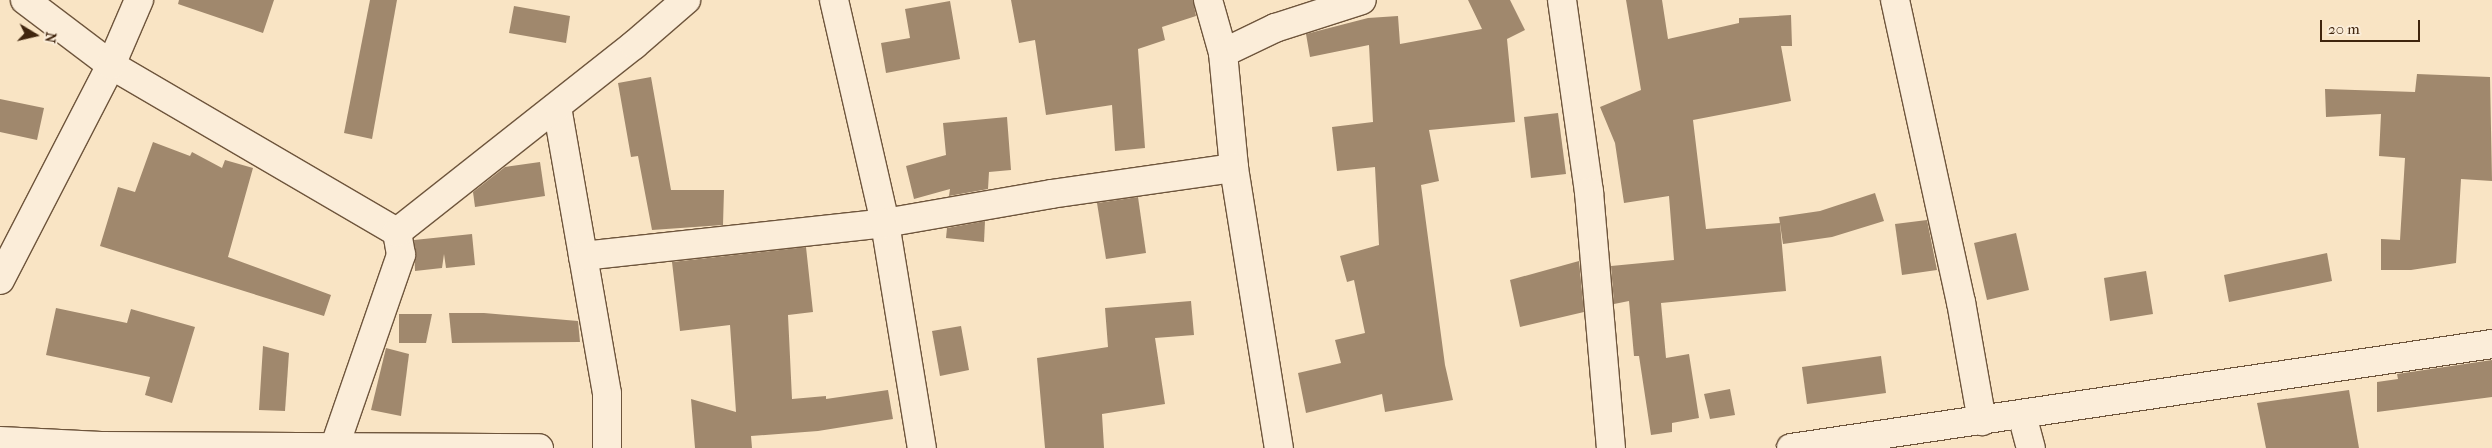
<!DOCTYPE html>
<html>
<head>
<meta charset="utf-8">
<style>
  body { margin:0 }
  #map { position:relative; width:2492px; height:448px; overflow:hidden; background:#f9e4c4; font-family:"IM FELL French Canon",serif }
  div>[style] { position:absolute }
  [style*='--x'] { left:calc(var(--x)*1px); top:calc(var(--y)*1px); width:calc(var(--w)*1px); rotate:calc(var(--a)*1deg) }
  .building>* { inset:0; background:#a0886d }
  .roads { filter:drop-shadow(1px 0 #6e553c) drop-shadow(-1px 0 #6e553c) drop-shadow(0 1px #6e553c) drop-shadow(0 -1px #6e553c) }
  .minor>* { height:28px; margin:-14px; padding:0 14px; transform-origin:14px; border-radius:14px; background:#fbedd9 }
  span { translate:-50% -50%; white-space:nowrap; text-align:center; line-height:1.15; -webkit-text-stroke:4px #fbedd9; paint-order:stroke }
  .north { position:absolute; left:10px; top:10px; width:50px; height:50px; -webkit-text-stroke:4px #fbedd9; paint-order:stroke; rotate:99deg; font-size:14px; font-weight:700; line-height:20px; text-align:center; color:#40250e }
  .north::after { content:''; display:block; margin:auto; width:18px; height:22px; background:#40250e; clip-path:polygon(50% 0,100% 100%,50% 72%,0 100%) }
  .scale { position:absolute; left:2320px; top:20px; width:100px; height:22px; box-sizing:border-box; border:2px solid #40250e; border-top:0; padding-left:6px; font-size:15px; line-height:18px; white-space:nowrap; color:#40250e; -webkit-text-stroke:4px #fbedd9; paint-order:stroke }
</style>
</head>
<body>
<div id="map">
  <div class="building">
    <div style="clip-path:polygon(179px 0,274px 0,263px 33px,178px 4px)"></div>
    <div style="clip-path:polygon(370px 0,397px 0,372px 139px,344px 133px)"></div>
    <div style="clip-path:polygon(1011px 0,1193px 0,1196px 16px,1162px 27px,1165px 40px,1138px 49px,1145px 148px,1115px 151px,1112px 105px,1046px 115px,1035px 40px,1019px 43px)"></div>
    <div style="clip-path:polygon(1468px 0,1510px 0,1525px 30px,1507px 39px,1515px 122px,1429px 130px,1439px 181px,1421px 185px,1445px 365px,1453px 400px,1385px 412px,1382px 394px,1306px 413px,1298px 373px,1341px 363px,1335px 340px,1365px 333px,1354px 280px,1347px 282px,1340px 256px,1379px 245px,1375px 167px,1337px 171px,1332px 127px,1373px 122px,1369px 45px,1310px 57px,1306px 34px,1368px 18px,1398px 16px,1400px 44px,1482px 29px)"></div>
    <div style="clip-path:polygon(1626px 0,1662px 0,1668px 39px,1739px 23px,1739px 18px,1791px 15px,1792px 46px,1781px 46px,1791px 101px,1693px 120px,1706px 229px,1780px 223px,1786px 291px,1661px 303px,1666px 358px,1689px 354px,1699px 418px,1672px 423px,1672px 432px,1651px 435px,1639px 356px,1634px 356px,1629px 301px,1614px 304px,1611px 266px,1674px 260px,1669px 196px,1624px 203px,1615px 143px,1600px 107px,1641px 90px)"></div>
    <div style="clip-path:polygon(950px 1px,960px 59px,886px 73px,881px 43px,910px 38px,905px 9px)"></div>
    <div style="clip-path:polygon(514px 6px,570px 16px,566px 43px,509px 33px)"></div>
    <div style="clip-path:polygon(2417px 74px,2490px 77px,2492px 181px,2461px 179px,2456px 263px,2411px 270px,2381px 270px,2381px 239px,2400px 240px,2405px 158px,2379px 156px,2381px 114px,2326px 117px,2325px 89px,2415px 92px)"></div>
    <div style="clip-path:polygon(651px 77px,671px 190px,724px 190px,723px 225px,652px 230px,638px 156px,631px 157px,618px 83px)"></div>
    <div style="clip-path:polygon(0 99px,44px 108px,37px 140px,0 132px)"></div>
    <div style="clip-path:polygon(1558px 113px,1566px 174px,1531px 178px,1524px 117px)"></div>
    <div style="clip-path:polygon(1007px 117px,1011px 170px,989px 172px,988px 189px,949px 196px,950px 189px,914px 199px,906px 166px,946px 155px,943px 123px)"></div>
    <div style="clip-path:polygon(153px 142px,190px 156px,192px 152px,222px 168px,225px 160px,253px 168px,228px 257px,331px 295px,324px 316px,100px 246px,118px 187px,135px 192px)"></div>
    <div style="clip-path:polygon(540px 162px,545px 196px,475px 207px,473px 192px,505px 167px)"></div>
    <div style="clip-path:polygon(1875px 193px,1884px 221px,1832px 237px,1783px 244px,1779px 217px,1820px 211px)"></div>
    <div style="clip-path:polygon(1138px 197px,1146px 253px,1106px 259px,1097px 203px)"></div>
    <div style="clip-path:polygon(1927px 220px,1937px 270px,1902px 275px,1895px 224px)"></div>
    <div style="clip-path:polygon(985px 221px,984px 242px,946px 238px,947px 228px)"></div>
    <div style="clip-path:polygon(2016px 233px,2029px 290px,1987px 300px,1974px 243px)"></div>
    <div style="clip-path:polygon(472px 234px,475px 265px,446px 268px,444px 254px,442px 268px,415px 271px,414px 240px)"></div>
    <div style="clip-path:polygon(806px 247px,813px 312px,788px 315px,792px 399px,826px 396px,826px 399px,888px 390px,893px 419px,818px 431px,751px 436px,752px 448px,695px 448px,691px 399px,736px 412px,730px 325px,680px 331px,672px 262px)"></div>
    <div style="clip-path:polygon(2327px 253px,2332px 281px,2229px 302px,2224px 275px)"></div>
    <div style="clip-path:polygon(1579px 261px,1584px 312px,1520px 327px,1510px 280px)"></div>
    <div style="clip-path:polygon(2146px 271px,2153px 314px,2110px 321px,2104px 278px)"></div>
    <div style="clip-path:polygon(1191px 301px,1194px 335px,1155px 338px,1165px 404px,1102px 414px,1104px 448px,1045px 448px,1037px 358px,1108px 347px,1105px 308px)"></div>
    <div style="clip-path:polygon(56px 308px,127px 323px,131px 309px,195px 327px,172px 403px,145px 395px,150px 377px,46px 355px)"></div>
    <div style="clip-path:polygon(449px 313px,484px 313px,578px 321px,580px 342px,452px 343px)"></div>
    <div style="clip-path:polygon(399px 314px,432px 314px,426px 343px,399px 343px)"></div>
    <div style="clip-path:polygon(961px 326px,969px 370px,940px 376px,932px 331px)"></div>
    <div style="clip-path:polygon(263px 346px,289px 353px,285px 411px,259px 410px)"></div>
    <div style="clip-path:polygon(386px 348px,409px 354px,401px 416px,371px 410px)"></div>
    <div style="clip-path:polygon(1881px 356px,1886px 393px,1807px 404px,1802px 367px)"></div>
    <div style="clip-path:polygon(2492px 360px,2492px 397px,2377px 412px,2377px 382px,2398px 379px,2397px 374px)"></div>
    <div style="clip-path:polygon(1730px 389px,1735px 415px,1710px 419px,1704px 394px)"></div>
    <div style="clip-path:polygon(2349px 390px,2359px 448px,2266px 448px,2257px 403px)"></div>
  </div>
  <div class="roads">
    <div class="minor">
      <div style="--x:25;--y:0;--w:108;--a:37.1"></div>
      <div style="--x:111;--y:65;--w:331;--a:30.3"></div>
      <div style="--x:397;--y:232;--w:23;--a:80"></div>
      <div style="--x:401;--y:255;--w:202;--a:109.1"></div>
      <div style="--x:834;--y:0;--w:229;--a:77.1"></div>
      <div style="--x:885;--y:223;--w:228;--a:80.7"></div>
      <div style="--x:1208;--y:0;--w:55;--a:74.2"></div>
      <div style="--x:1223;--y:53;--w:116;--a:84.5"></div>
      <div style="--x:1234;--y:168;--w:284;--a:80.9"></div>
      <div style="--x:1562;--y:0;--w:194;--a:82"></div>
      <div style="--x:1589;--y:192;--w:257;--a:85.1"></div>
      <div style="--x:1895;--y:0;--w:309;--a:77.7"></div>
      <div style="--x:1961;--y:302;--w:121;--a:80"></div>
      <div style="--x:1223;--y:53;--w:58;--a:-25.7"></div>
      <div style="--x:1275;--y:28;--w:91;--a:-17.8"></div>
      <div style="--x:557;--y:107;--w:291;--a:80.1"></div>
      <div style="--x:607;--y:394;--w:54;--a:90"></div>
      <div style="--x:397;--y:232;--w:302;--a:-38.3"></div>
      <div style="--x:634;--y:45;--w:69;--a:-40.9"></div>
      <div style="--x:583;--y:256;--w:304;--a:-6.2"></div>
      <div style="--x:885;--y:223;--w:169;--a:-9.9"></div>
      <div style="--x:1051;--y:194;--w:185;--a:-8.1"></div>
      <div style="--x:0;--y:280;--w:242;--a:-62.7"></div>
      <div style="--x:111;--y:65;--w:71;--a:-66.7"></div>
      <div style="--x:2022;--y:415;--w:34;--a:75"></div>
      <div style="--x:0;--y:441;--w:101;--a:2.8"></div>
      <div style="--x:101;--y:446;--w:438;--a:0.3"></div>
      <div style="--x:1791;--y:448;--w:709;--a:-8.44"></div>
    </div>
  </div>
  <div class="north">N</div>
  <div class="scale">20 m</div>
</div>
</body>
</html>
